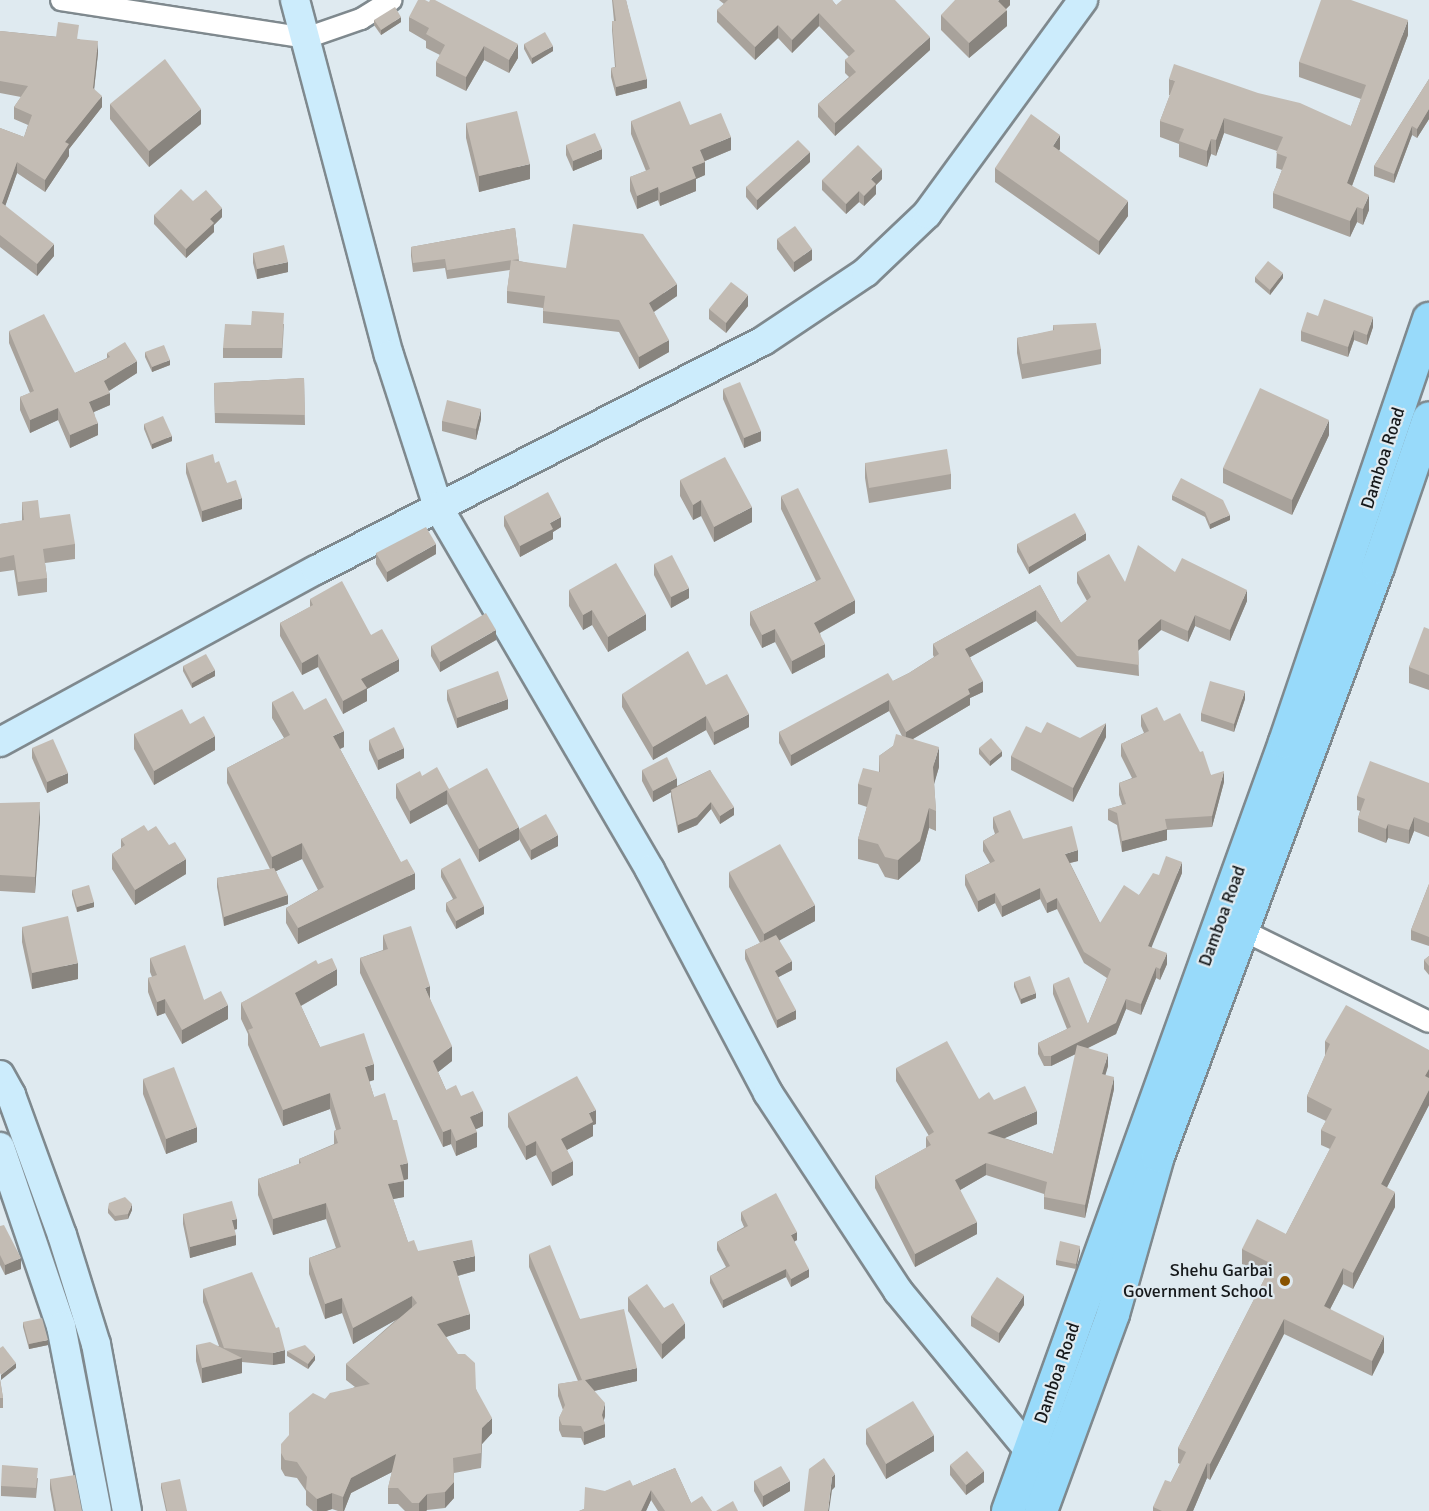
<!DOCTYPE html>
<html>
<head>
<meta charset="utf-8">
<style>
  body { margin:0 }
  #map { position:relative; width:1429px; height:1511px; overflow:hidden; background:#dfeaf0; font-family:Signika,sans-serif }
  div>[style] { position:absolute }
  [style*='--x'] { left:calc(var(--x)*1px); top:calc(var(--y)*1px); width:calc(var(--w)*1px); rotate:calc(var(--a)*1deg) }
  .roads { filter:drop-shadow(2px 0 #7f898e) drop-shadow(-2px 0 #7f898e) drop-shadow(0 2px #7f898e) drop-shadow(0 -2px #7f898e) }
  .street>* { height:20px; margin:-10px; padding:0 10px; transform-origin:10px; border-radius:10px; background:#fff }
  .secondary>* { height:28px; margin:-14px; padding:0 14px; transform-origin:14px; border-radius:14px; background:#ccecfc }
  .primary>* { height:32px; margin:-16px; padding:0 16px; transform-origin:16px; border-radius:16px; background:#98dafa }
  .wall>* { inset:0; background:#a8a29b }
  .shaded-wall>* { inset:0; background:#88847e }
  .building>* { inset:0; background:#c3bcb4 }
  .dots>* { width:16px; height:16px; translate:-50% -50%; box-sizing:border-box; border:3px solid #dfeaf0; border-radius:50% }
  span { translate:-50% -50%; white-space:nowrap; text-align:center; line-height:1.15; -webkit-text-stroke:4.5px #dfeaf0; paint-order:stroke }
  .street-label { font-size:18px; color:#16191b }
  .poi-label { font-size:18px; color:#16191b }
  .right { translate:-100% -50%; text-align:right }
</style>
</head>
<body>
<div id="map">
  <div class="roads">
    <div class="street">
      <div style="--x:61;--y:0;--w:248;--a:8.8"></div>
      <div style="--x:306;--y:38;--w:58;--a:-19.1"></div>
      <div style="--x:361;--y:19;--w:36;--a:-32"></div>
      <div style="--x:1234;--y:926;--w:217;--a:26.2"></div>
    </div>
    <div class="secondary">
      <div style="--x:295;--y:0;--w:367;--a:75.2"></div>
      <div style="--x:389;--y:355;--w:160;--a:72.1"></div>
      <div style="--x:438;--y:507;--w:420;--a:59.7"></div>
      <div style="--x:650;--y:870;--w:252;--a:62.1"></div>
      <div style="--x:768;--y:1093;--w:237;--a:56.7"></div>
      <div style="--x:898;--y:1291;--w:207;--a:50.5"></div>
      <div style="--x:1030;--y:1451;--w:20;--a:24"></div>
      <div style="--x:0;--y:742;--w:360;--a:-28.6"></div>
      <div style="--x:316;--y:570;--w:502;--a:-27.13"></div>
      <div style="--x:763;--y:341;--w:124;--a:-33.8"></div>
      <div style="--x:866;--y:272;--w:84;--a:-43.6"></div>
      <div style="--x:927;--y:214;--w:265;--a:-53.9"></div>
      <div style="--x:0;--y:1075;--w:23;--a:61"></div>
      <div style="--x:11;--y:1095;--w:149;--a:70"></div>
      <div style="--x:62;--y:1235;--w:114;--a:72.7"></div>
      <div style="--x:96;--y:1344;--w:170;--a:79.5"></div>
      <div style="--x:0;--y:1147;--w:189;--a:71.2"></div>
      <div style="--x:61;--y:1326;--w:188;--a:79"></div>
    </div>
    <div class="primary">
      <div style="--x:1008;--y:1511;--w:817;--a:-70.19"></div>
      <div style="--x:1285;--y:742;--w:447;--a:-71.2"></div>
      <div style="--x:1041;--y:1511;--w:210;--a:-69.9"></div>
      <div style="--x:1113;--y:1314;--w:164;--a:-74.1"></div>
      <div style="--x:1158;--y:1156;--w:629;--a:-69.52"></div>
      <div style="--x:1378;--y:567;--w:157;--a:-71.1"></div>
    </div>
  </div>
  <div class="wall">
    <div style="clip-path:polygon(612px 0,626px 0,647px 88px,616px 96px,611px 77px,611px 68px,615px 67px,612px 30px,612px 21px,614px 21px)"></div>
    <div style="clip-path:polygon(719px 0,832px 0,836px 5px,930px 50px,835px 136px,818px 117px,818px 104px,849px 77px,845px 73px,845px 60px,849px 57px,819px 26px,792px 53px,778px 38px,755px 60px,717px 22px,717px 10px,724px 4px)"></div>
    <div style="clip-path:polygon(1010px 0,1010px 5px,1006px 9px,1007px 26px,969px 58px,941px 30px,941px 15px)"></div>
    <div style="clip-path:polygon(409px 17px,518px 58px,509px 73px,484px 60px,466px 91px,436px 76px,436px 62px,440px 55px,426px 48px,426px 41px,409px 31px)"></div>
    <div style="clip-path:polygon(374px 20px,401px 22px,381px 35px,374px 25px)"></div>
    <div style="clip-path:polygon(0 31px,79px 39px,98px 53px,94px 89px,102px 107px,69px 149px,69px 156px,45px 192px,17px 173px,5px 206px,54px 256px,37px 276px,0 247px,0 128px,24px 137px,28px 125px,14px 119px,14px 107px,21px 97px,0 93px)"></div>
    <div style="clip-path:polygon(1408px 35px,1352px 186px,1369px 210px,1363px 225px,1357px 222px,1350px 237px,1273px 208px,1273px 193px,1282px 170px,1276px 168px,1277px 151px,1224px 133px,1216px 156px,1211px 154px,1207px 167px,1179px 157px,1179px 144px,1160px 137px,1160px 121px,1170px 95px,1169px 95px,1169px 79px,1351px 126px,1361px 99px,1299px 77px,1299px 62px)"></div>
    <div style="clip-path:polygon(524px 44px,553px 51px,532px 64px,524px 49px)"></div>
    <div style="clip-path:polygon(1429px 79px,1429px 119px,1417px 138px,1412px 135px,1394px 183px,1374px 176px,1374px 166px)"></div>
    <div style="clip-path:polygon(110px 104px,201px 124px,149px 167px,110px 119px)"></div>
    <div style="clip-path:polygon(631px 121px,690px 125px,731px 150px,705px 161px,705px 175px,696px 179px,696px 191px,660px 206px,658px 200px,637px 209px,630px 191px,630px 177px,646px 171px,631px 134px)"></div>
    <div style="clip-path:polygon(466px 123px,530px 179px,479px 192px,466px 138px)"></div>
    <div style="clip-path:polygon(566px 145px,602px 159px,573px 171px,566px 155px)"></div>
    <div style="clip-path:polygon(1060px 149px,1059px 151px,1128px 216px,1099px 255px,995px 182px,995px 168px)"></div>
    <div style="clip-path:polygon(810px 162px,757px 210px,746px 197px,746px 187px)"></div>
    <div style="clip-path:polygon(882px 179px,876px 185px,876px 194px,864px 206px,859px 202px,846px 214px,822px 190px,822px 180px)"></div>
    <div style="clip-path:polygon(193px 201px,222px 217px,214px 225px,214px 232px,186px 258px,154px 224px,154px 215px)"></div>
    <div style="clip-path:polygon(515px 228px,519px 261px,677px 296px,654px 312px,669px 352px,639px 369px,619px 332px,543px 323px,543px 308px,507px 303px,507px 291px,510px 270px,447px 279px,445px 268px,413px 272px,411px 256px,411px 247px)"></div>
    <div style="clip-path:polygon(777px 239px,812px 260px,794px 272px,777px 249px)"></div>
    <div style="clip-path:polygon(253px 253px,288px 272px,257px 279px,253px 263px)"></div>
    <div style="clip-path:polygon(1255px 277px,1283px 278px,1270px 295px,1255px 282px)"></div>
    <div style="clip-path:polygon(748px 306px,726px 333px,709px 319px,709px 309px)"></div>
    <div style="clip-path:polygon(1318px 316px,1373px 327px,1367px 345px,1354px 340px,1348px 357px,1301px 341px,1301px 331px)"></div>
    <div style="clip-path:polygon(284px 324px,282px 358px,223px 358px,223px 348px,251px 325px)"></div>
    <div style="clip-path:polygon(1053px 325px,1101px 349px,1101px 364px,1022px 379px,1017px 353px,1017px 338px,1053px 331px)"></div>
    <div style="clip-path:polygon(9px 331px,75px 373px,107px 358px,107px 353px,137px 373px,109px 391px,110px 405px,94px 412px,98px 435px,70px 448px,58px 420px,30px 433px,20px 410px,20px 397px,30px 393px,9px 343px)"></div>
    <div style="clip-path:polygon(145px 352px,170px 365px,152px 372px,145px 357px)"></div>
    <div style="clip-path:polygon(304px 378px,305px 425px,215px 423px,214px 383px)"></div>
    <div style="clip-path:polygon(723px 389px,761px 441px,744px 448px,723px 399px)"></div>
    <div style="clip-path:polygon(481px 419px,476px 440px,442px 431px,442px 421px)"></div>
    <div style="clip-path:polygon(144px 424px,172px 441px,152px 449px,144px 429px)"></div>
    <div style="clip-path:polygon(1329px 435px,1292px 515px,1223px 483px,1223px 468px)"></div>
    <div style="clip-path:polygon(186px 463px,215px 463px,242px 509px,202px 522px,186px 473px)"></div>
    <div style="clip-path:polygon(865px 463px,951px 474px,951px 489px,869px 503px,865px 478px)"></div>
    <div style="clip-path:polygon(680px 480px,752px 522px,714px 542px,701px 516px,693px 520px,680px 496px)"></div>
    <div style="clip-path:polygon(1172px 495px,1230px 520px,1210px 529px,1205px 517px,1172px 500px)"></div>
    <div style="clip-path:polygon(781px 496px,855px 613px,820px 633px,825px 657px,792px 674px,775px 642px,762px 648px,750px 625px,750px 612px,816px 581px,781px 509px)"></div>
    <div style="clip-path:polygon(22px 502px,40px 518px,75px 544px,75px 559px,45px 563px,47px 578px,47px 592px,18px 596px,14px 570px,0 572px,0 524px,22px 521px)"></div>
    <div style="clip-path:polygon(504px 516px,561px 527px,553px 532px,553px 539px,520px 557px,504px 526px)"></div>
    <div style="clip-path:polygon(1086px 540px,1029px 574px,1017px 552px,1017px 544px)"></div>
    <div style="clip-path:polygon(376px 553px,436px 554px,387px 582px,376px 564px)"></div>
    <div style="clip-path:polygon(654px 564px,689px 598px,671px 608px,654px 575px)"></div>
    <div style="clip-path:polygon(1077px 572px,1125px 582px,1175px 572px,1247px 601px,1230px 641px,1195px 626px,1188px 642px,1161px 630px,1138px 650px,1139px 676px,1077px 667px,1036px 621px,970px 657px,983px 692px,970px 698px,970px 705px,913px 739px,939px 767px,934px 783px,936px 811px,936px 831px,929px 828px,920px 861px,898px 880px,885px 877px,878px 864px,858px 859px,858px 839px,867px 807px,858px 804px,858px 784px,879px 772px,879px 756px,893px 746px,902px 736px,889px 711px,791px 766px,779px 743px,779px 732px,893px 681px,909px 673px,934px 657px,933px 655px,933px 644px,1040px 585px,1061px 623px,1087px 601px,1077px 583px)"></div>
    <div style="clip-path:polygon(569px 590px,646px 630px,608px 652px,592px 625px,583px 630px,569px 606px)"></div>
    <div style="clip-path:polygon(310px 599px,371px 635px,399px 671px,367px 689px,367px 701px,343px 714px,318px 667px,302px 675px,280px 636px,280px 623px,310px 607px)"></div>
    <div style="clip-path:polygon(1429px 629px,1429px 690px,1409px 683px,1409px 667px)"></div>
    <div style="clip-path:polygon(496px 640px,440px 672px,431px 656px,431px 646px)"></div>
    <div style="clip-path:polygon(183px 666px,215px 676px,192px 688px,183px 671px)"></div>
    <div style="clip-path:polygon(706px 685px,749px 727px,714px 745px,706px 730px,653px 760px,622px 707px,622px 694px)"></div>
    <div style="clip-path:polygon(447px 690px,508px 709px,457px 728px,447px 700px)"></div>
    <div style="clip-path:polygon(1245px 699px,1234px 732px,1201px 721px,1201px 713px)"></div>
    <div style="clip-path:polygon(272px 702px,304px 710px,344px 747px,340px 749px,415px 889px,298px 944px,286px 923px,286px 908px,318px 890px,302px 859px,276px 871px,288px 904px,224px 926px,217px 887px,217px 878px,270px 869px,227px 783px,227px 768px,284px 738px,272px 718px)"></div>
    <div style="clip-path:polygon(1141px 715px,1164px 721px,1211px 775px,1224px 782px,1212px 827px,1167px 830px,1167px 840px,1122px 852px,1117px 825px,1108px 820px,1108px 809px,1122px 805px,1119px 795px,1119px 783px,1132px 778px,1121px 756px,1121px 744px,1144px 733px,1141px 726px)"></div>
    <div style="clip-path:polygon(190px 724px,215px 750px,154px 785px,134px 749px,134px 734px)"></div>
    <div style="clip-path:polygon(1106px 737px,1073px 802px,1011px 770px,1011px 756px,1080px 738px)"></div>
    <div style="clip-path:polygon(369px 740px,404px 758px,378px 770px,369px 750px)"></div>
    <div style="clip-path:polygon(32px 748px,68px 783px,47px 793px,32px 758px)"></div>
    <div style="clip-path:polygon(979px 748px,1002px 756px,990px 766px,979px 754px)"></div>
    <div style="clip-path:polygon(642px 770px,677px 786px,710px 770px,734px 815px,720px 824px,711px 809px,697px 825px,678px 833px,671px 797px,671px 792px,653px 802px,642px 781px)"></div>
    <div style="clip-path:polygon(422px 776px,449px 789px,519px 840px,479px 862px,447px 804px,410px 824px,396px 798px,396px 784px)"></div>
    <div style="clip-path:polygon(1429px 783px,1429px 837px,1414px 831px,1409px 844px,1388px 838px,1386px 843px,1358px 832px,1358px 818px,1360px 811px,1357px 810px,1357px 796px)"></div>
    <div style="clip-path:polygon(0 803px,40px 818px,35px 893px,0 891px)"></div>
    <div style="clip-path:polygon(993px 817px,1023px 839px,1078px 861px,1070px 863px,1100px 923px,1139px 895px,1159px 875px,1182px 873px,1151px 947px,1167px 964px,1160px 980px,1156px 978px,1141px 1015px,1126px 1009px,1116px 1034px,1088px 1048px,1108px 1066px,1105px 1075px,1114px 1089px,1085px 1218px,1044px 1209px,1044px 1194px,986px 1175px,960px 1190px,977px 1234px,915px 1267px,875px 1188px,875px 1176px,926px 1148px,926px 1137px,929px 1136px,896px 1081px,896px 1068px,979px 1099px,994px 1100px,1037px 1124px,1004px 1138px,1053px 1154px,1076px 1054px,1051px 1066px,1044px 1066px,1038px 1054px,1038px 1043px,1067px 1029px,1053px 994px,1053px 984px,1088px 1024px,1107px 978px,1084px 963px,1057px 909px,1047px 913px,1040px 899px,1002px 917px,995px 903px,978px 912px,965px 885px,965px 875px,990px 863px,983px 851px,983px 841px,995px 834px,993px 828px)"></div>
    <div style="clip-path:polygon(519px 829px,558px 846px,531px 860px,519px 839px)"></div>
    <div style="clip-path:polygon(148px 831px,186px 874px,135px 905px,112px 869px,112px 854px,121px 848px,121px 839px)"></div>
    <div style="clip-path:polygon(441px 869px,484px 914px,456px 929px,446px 911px,446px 903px,453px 899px,441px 877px)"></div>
    <div style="clip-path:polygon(729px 872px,815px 921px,779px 940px,792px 970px,778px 977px,796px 1019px,777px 1028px,745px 959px,745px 950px,760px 943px,729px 887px)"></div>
    <div style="clip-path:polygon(1429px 884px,1429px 946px,1411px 940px,1411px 930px)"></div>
    <div style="clip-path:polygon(72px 890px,94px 907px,77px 912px,72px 895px)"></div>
    <div style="clip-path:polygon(22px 927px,78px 979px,32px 989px,22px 942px)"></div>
    <div style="clip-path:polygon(383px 935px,430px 999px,452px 1061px,438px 1072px,446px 1090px,461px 1096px,483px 1126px,476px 1129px,477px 1147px,456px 1156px,451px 1144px,443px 1147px,360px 973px,360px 958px,383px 950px)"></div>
    <div style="clip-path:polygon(1429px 956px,1429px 975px,1424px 969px,1424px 960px)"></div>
    <div style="clip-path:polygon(150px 958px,204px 1000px,228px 1019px,182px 1044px,165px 1013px,157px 1016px,148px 992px,148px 978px,152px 977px,150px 972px)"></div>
    <div style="clip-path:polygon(318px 964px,337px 985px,301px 1006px,320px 1047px,374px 1080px,369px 1081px,374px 1097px,408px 1179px,403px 1180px,404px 1197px,393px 1199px,408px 1242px,418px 1251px,475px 1271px,458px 1276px,470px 1329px,446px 1337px,476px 1389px,492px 1433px,482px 1444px,481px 1468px,454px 1473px,454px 1498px,445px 1508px,427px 1510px,426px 1511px,405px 1511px,398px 1504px,388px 1504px,388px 1488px,392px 1472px,351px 1493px,344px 1511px,338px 1511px,332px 1509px,326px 1511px,313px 1511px,306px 1505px,306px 1491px,297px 1478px,285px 1476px,281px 1469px,281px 1453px,325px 1399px,355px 1387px,346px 1380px,346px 1364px,397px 1319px,353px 1344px,342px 1313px,325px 1319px,309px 1274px,309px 1258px,336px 1248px,326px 1219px,273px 1235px,258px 1195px,258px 1179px,299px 1164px,299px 1159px,334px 1144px,334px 1131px,336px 1130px,330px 1109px,283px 1126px,248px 1045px,248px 1034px,241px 1019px,241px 1003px)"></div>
    <div style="clip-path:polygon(1014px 982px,1036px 998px,1021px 1004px,1014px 987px)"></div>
    <div style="clip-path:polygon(1325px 1041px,1429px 1050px,1429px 1105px,1387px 1187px,1395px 1207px,1353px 1289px,1343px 1284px,1330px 1309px,1384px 1352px,1372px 1376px,1284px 1334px,1210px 1480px,1207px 1478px,1193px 1511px,1153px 1511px,1153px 1507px,1171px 1482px,1180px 1464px,1178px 1463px,1178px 1448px,1266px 1276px,1242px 1264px,1242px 1249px,1286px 1234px,1330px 1149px,1321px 1145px,1321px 1130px,1326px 1121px,1307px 1112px,1307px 1096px,1325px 1056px)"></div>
    <div style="clip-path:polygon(143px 1079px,197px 1142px,166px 1154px,143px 1094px)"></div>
    <div style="clip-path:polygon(508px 1113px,596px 1124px,593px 1125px,593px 1136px,567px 1150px,573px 1175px,552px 1186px,536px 1155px,526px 1160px,508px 1127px)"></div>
    <div style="clip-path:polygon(108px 1208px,132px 1210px,128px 1219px,115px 1221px,108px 1213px)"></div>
    <div style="clip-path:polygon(741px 1212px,797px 1240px,794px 1242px,809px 1277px,791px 1287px,786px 1277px,723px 1308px,710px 1283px,710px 1276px,726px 1267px,717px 1250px,717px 1242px,744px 1227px,741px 1220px)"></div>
    <div style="clip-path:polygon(183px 1214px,237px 1229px,234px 1230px,236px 1245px,190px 1258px,183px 1224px)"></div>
    <div style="clip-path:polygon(0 1226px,21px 1269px,5px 1275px,0 1265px)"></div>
    <div style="clip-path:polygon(1080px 1251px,1076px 1269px,1056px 1265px,1056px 1260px)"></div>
    <div style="clip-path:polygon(529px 1254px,580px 1319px,637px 1381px,594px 1391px,605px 1416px,604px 1420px,605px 1437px,584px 1445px,581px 1438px,562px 1437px,559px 1430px,559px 1418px,563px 1410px,558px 1396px,558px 1384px,578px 1381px,529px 1267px)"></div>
    <div style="clip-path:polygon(203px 1289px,285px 1363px,273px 1365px,242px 1362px,242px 1373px,202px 1383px,196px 1361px,196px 1345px,219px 1346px,203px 1302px)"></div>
    <div style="clip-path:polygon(628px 1297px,664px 1308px,685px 1338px,662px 1359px,628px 1311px)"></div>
    <div style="clip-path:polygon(1024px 1305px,999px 1343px,971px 1326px,971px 1316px)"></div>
    <div style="clip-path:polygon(23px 1322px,48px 1345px,29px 1349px,23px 1327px)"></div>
    <div style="clip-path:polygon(287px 1351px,315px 1360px,308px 1369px,287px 1356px)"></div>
    <div style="clip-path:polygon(0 1379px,3px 1398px,3px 1408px,0 1408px)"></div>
    <div style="clip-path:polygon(866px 1429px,934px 1451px,886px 1479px,866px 1444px)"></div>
    <div style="clip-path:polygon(950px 1465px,984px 1482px,966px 1495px,950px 1475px)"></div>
    <div style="clip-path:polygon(675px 1468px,691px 1503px,712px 1511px,658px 1511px,651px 1500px,646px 1511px,579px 1511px,584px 1509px,605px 1491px,633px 1486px)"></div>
    <div style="clip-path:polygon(38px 1478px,36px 1498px,1px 1496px,1px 1486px)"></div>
    <div style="clip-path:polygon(50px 1479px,82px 1511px,54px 1511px,50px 1489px)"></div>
    <div style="clip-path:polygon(754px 1481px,790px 1491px,763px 1507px,754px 1491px)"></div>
    <div style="clip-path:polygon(161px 1483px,187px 1511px,166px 1511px,161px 1488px)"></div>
  </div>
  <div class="shaded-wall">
    <div style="clip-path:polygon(999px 0,1010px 0,1010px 5px,998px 17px,998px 1px)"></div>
    <div style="clip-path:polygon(1007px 10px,1007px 26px,969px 58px,969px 43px)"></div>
    <div style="clip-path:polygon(819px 13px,819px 26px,792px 53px,792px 40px)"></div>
    <div style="clip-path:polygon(401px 17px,401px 22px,381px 35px,381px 30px)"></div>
    <div style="clip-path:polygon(1408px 20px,1408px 35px,1347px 199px,1347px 183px)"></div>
    <div style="clip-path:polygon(778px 25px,778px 38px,755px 60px,755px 47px)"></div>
    <div style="clip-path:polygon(930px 37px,930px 50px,835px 136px,835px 123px)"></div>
    <div style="clip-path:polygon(98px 41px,98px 53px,93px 100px,93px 88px)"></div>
    <div style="clip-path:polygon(518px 44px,518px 58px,509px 73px,509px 60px)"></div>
    <div style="clip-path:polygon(484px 46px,484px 60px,466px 91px,466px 77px)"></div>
    <div style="clip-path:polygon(553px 46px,553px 51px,532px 64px,532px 58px)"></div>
    <div style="clip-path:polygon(647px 79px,647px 88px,616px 96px,616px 87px)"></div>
    <div style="clip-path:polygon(102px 96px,102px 107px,69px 149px,69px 156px,45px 192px,45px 180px,65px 142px)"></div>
    <div style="clip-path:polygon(201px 109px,201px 124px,149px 167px,149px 151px)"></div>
    <div style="clip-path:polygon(1429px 109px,1429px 119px,1417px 138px,1417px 129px)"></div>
    <div style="clip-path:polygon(1224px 118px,1224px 133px,1216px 156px,1216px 140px)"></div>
    <div style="clip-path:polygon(1412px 126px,1412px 135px,1394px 183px,1394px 174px)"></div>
    <div style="clip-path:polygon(1060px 135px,1060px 149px,1053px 160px,1053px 146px)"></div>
    <div style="clip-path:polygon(731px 137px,731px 150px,700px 163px,700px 150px)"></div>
    <div style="clip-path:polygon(1211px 139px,1211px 154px,1207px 167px,1207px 151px)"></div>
    <div style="clip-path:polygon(602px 149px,602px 159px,573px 171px,573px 161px)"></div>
    <div style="clip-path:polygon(810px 152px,810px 162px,757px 210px,757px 200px)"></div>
    <div style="clip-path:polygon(17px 162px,17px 173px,2px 215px,2px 203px)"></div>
    <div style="clip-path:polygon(705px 162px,705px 175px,696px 179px,696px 191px,660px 206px,660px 193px,692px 167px)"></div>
    <div style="clip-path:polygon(530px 164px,530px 179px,479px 192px,479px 176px)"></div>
    <div style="clip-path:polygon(882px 169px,882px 179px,876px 185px,876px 194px,864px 206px,864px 196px,871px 179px)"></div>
    <div style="clip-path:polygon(658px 187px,658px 200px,637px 209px,637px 196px)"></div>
    <div style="clip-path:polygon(859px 191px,859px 202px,846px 214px,846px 204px)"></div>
    <div style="clip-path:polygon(1369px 195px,1369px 210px,1363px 225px,1363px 209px)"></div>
    <div style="clip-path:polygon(1128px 201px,1128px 216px,1099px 255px,1099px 241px)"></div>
    <div style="clip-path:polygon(1357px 207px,1357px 222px,1350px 237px,1350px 221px)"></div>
    <div style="clip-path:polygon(222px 208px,222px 217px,214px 225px,214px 232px,186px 258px,186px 249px,210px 219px)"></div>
    <div style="clip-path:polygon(54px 244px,54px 256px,37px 276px,37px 264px)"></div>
    <div style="clip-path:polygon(812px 249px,812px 260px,794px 272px,794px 262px)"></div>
    <div style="clip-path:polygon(288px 262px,288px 272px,257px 279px,257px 269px)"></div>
    <div style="clip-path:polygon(1283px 273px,1283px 278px,1270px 295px,1270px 290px)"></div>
    <div style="clip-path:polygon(677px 284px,677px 296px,649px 315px,649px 303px)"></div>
    <div style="clip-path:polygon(748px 295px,748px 306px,726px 333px,726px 323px)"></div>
    <div style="clip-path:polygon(1373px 317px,1373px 327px,1367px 345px,1367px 335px)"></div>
    <div style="clip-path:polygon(1354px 330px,1354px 340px,1348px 357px,1348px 347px)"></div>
    <div style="clip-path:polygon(669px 340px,669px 352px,639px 369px,639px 357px)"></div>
    <div style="clip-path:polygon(170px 360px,170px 365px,152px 372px,152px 367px)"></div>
    <div style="clip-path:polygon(137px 361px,137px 373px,104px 394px,104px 381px)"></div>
    <div style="clip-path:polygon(110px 393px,110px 405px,89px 414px,89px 402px)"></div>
    <div style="clip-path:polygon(58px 408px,58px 420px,30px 433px,30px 420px)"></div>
    <div style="clip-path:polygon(481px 409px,481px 419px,476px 440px,476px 429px)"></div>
    <div style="clip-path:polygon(1329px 420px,1329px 435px,1292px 515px,1292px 500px)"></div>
    <div style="clip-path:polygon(98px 423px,98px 435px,70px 448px,70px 435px)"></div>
    <div style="clip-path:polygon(761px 431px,761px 441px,744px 448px,744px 438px)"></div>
    <div style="clip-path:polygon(172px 436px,172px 441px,152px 449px,152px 444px)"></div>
    <div style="clip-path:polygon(242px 498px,242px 509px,202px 522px,202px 511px)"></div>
    <div style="clip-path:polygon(701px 500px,701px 516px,693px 520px,693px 505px)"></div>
    <div style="clip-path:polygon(752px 507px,752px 522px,714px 542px,714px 527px)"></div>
    <div style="clip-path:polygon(1230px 515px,1230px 520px,1210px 529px,1210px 524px)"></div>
    <div style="clip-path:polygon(561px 517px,561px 527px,553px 532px,553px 539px,520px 557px,520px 546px,550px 523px)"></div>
    <div style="clip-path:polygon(1086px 533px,1086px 540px,1029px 574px,1029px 567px)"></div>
    <div style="clip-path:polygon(436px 544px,436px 554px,387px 582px,387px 572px)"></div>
    <div style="clip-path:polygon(689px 588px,689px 598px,671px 608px,671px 597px)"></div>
    <div style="clip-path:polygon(1247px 590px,1247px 601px,1230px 641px,1230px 630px)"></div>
    <div style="clip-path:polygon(855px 600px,855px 613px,814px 636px,814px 623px)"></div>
    <div style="clip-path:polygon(592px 610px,592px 625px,583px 630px,583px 615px)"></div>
    <div style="clip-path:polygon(1036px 610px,1036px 621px,965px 660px,965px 649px)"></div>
    <div style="clip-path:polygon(646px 614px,646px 630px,608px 652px,608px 637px)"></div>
    <div style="clip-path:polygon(1195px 615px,1195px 626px,1188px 642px,1188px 631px)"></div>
    <div style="clip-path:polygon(1161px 619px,1161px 630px,1138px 651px,1138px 640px)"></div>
    <div style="clip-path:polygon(775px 629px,775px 642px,762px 648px,762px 635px)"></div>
    <div style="clip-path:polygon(496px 630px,496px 640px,440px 672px,440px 662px)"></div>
    <div style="clip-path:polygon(825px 644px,825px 657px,792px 674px,792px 661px)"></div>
    <div style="clip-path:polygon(318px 654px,318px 667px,302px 675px,302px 663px)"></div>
    <div style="clip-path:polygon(399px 659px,399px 671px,367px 689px,367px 701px,343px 714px,343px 701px,361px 679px)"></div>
    <div style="clip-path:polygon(215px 670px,215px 676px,192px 688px,192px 683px)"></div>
    <div style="clip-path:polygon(983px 681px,983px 692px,970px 698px,970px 705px,906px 743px,906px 732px,968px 689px)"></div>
    <div style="clip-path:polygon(1245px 691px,1245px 699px,1234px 732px,1234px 724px)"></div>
    <div style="clip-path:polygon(508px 699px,508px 709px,457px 728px,457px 718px)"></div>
    <div style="clip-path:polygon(889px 700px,889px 711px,791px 766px,791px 755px)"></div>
    <div style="clip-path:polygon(749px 714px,749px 727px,714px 745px,714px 732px)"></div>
    <div style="clip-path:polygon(706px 716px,706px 730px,653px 760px,653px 747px)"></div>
    <div style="clip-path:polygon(1106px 723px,1106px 737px,1073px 802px,1073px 788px)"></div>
    <div style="clip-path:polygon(344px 731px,344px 747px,333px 752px,333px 736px)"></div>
    <div style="clip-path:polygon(215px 736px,215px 750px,154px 785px,154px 771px)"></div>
    <div style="clip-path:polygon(939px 747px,939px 767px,933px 788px,933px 767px)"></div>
    <div style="clip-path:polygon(404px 748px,404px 758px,378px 770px,378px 760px)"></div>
    <div style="clip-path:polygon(1002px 751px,1002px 756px,990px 766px,990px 761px)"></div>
    <div style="clip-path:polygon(1224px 771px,1224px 782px,1212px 827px,1212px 816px)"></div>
    <div style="clip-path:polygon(68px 773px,68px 783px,47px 793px,47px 782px)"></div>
    <div style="clip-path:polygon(677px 778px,677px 789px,653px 802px,653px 791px)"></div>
    <div style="clip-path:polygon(447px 790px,447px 804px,410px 824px,410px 811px)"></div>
    <div style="clip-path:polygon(40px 802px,40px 818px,35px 893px,35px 877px)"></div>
    <div style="clip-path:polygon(711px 802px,711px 809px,697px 825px,678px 833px,678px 825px)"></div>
    <div style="clip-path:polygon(734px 807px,734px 815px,720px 824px,720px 816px)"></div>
    <div style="clip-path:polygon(929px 808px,929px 828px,920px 861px,898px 880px,898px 860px)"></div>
    <div style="clip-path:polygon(1414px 817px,1414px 831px,1409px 844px,1409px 830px)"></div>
    <div style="clip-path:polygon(1388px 824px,1388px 838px,1386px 843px,1386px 829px)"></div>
    <div style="clip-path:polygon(519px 827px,519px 840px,479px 862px,479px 849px)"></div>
    <div style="clip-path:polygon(1167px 829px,1167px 840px,1122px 852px,1122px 841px)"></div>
    <div style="clip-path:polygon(558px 835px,558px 846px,531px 860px,531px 850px)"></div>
    <div style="clip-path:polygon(302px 843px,302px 859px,272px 873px,272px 857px)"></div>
    <div style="clip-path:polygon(1078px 850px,1078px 861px,1065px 864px,1065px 854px)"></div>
    <div style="clip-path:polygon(186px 859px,186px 874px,135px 905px,135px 890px)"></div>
    <div style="clip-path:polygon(1182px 862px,1182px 873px,1148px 956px,1148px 946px)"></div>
    <div style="clip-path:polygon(415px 873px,415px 889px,298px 944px,298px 928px)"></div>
    <div style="clip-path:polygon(1040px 888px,1040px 899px,1002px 917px,1002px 906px)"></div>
    <div style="clip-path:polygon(995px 893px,995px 903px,978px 912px,978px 901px)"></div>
    <div style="clip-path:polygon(288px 895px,288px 904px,224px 926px,224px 917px)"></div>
    <div style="clip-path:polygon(1057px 898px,1057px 909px,1047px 913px,1047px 903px)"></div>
    <div style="clip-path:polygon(94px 902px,94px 907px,77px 912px,77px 907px)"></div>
    <div style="clip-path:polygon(815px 905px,815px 921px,764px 949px,764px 934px)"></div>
    <div style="clip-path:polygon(484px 906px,484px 914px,456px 929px,456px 921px)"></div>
    <div style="clip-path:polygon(1167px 953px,1167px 964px,1160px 980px,1160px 969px)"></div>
    <div style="clip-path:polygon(792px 961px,792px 970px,775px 979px,775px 971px)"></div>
    <div style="clip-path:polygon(78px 963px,78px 979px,32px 989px,32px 973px)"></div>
    <div style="clip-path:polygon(1156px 967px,1156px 978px,1141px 1015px,1141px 1004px)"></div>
    <div style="clip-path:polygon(337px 969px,337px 985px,295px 1009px,295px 993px)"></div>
    <div style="clip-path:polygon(430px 986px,430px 1001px,425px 988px)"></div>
    <div style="clip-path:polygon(1036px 993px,1036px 998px,1021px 1004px,1021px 999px)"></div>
    <div style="clip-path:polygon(165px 999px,165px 1013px,157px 1016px,157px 1002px)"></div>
    <div style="clip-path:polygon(1126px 999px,1126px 1009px,1116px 1034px,1051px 1066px,1051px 1056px)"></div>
    <div style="clip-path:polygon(228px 1005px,228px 1019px,182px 1044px,182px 1030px)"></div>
    <div style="clip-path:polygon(796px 1010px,796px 1019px,777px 1028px,777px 1020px)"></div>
    <div style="clip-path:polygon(452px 1046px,452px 1061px,433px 1076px,433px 1061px)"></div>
    <div style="clip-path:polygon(1108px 1054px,1108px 1066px,1102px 1087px,1102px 1074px)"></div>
    <div style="clip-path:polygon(374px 1064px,374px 1080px,365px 1083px,365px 1067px)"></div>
    <div style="clip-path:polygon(1429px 1069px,1429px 1084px,1425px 1076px)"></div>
    <div style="clip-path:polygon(1114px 1077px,1114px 1089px,1085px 1218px,1085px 1205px)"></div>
    <div style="clip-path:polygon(1429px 1090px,1429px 1105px,1381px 1199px,1381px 1184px)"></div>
    <div style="clip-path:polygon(330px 1093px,330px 1109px,283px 1126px,283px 1110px)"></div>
    <div style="clip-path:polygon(596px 1110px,596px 1124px,593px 1125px,593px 1136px,561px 1153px,561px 1139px,589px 1113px)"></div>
    <div style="clip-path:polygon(483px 1111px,483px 1126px,470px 1132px,470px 1117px)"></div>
    <div style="clip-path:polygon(1037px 1111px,1037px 1124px,987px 1146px,987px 1133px)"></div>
    <div style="clip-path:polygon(197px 1127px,197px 1142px,166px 1154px,166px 1139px)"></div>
    <div style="clip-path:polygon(451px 1129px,451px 1144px,443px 1147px,443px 1132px)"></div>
    <div style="clip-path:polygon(477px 1132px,477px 1147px,456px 1156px,456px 1141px)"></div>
    <div style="clip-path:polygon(536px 1141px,536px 1155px,526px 1160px,526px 1146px)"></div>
    <div style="clip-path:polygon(573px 1161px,573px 1175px,552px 1186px,552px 1172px)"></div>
    <div style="clip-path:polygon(408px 1163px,408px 1179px,400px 1181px,400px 1165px)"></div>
    <div style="clip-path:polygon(986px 1163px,986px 1175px,955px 1193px,955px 1180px)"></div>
    <div style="clip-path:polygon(404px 1181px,404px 1197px,388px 1200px,388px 1184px)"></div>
    <div style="clip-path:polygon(1395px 1192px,1395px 1207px,1353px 1289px,1353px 1273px)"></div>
    <div style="clip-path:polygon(326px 1203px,326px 1219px,273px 1235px,273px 1219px)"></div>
    <div style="clip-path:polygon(132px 1204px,132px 1210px,128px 1219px,128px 1214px)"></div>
    <div style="clip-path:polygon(237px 1219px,237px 1229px,232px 1230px,232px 1220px)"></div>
    <div style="clip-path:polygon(977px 1222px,977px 1234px,915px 1267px,915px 1254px)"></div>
    <div style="clip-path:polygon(797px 1232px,797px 1240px,791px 1243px,791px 1235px)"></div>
    <div style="clip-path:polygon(236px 1235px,236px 1245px,190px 1258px,190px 1247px)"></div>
    <div style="clip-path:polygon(1080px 1246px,1080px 1251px,1076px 1269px,1076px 1264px)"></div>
    <div style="clip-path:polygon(475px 1256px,475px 1271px,453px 1277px,453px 1261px)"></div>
    <div style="clip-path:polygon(21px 1258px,21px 1269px,5px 1275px,5px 1265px)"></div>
    <div style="clip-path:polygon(1343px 1268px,1343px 1284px,1324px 1321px,1324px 1306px)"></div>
    <div style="clip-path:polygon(786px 1269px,786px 1277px,723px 1308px,723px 1300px)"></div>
    <div style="clip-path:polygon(809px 1269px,809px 1277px,791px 1287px,791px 1279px)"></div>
    <div style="clip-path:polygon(1024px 1295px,1024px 1305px,999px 1343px,999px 1333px)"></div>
    <div style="clip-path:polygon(412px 1296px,412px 1311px,353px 1344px,353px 1328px)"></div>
    <div style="clip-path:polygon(342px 1298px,342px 1313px,325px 1319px,325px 1304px)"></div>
    <div style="clip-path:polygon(470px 1314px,470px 1329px,437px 1340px,437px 1324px)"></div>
    <div style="clip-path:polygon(1284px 1319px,1284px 1334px,1210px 1480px,1210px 1464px)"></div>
    <div style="clip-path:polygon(685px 1323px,685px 1338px,662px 1359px,662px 1344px)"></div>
    <div style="clip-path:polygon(1384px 1336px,1384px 1352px,1372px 1376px,1372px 1361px)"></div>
    <div style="clip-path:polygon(48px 1340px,48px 1345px,29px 1349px,29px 1344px)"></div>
    <div style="clip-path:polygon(285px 1350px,285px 1363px,273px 1365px,273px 1353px)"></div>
    <div style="clip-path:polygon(315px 1355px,315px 1360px,308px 1369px,308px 1364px)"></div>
    <div style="clip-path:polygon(242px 1358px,242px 1373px,202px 1383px,202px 1368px)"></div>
    <div style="clip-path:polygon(16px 1363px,16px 1368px,1px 1380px,1px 1375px)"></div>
    <div style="clip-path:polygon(637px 1368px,637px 1381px,585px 1393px,585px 1380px)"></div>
    <div style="clip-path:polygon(605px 1403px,605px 1416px,602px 1425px,605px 1424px,605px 1437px,584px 1445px,584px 1432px,602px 1415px)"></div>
    <div style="clip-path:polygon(492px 1418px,492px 1433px,482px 1444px,481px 1468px,482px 1428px)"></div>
    <div style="clip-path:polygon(934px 1435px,934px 1451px,886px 1479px,886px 1464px)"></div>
    <div style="clip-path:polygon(396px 1454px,396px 1470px,351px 1493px,344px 1511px,343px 1511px,343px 1497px,351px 1478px)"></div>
    <div style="clip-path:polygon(1207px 1463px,1207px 1478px,1193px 1511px,1186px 1511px)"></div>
    <div style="clip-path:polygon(984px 1471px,984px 1482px,966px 1495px,966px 1485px)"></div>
    <div style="clip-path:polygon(835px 1474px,835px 1487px,832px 1490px,829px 1511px,828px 1511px,832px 1477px)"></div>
    <div style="clip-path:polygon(790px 1481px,790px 1491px,763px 1507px,763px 1496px)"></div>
    <div style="clip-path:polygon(454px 1482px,454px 1498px,445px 1508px,445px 1492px)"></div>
    <div style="clip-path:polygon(651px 1490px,651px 1500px,646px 1511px,641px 1511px)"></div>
    <div style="clip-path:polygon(332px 1493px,332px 1509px,326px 1511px,317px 1511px,317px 1499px)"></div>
    <div style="clip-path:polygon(427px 1494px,427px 1510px,426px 1511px,419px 1511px,419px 1503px)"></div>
  </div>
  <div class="building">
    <div style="clip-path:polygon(418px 0,425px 0,429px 2px,430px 0,435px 0,518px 44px,509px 60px,484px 46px,466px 77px,436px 62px,445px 45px,426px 34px,429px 28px,409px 17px)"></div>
    <div style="clip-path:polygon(613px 0,626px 0,647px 79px,616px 87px,611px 68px,616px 67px,612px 21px,616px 21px)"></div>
    <div style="clip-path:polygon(728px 0,832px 0,836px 5px,842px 0,895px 0,930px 37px,835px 123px,818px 104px,856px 72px,845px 60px,855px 51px,819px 13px,792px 40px,778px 25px,755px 47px,717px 10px)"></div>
    <div style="clip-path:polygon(955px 0,999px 0,998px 1px,1007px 10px,969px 43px,941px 15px)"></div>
    <div style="clip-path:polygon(1321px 0,1351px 0,1408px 20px,1347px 183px,1369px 195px,1363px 209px,1357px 207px,1350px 221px,1273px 193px,1287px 157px,1276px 153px,1283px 137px,1224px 118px,1216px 140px,1211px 139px,1207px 151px,1179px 141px,1184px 129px,1160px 121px,1175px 81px,1169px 79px,1174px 64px,1258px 93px,1300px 103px,1351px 126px,1366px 85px,1299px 62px)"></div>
    <div style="clip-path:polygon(395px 7px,401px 17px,381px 30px,374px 20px)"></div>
    <div style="clip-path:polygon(58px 22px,79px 25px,77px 39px,98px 41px,93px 88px,102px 96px,65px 142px,69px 144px,45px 180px,17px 162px,2px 203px,54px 244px,37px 264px,0 235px,0 128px,24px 137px,32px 115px,14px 107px,28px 86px,0 81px,0 31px,56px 37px)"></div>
    <div style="clip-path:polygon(545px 32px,553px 46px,532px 58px,524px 44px)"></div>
    <div style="clip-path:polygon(165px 59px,201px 109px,149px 151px,110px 104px)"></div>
    <div style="clip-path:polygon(1429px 79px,1429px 109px,1417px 129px,1412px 126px,1394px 174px,1374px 166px)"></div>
    <div style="clip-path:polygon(680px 101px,690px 125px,721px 113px,731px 137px,700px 150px,705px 162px,692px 167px,696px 178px,660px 193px,658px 187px,637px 196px,630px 177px,650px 169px,631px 121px)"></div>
    <div style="clip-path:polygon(517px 111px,530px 164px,479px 176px,466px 123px)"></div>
    <div style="clip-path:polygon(1031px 114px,1060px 135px,1053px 146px,1128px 201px,1099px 241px,995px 168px)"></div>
    <div style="clip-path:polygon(595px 133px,602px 149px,573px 161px,566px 145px)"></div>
    <div style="clip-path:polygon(798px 140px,810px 152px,757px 200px,746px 187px)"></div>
    <div style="clip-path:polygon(858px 145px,882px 169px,871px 179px,876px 184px,864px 196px,859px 191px,846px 204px,822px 180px)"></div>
    <div style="clip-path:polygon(181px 189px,193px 201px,206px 190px,222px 208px,210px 219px,214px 223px,186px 249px,154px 215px)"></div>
    <div style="clip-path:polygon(573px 224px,643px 234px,677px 284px,649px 303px,669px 340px,639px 357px,619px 320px,543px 311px,545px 296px,507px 291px,511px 260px,566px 268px)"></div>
    <div style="clip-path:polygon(795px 226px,812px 249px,794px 262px,777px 239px)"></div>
    <div style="clip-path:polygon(515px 228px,519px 259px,447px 270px,445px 259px,413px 263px,411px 247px)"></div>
    <div style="clip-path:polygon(284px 245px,288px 262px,257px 269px,253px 253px)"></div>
    <div style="clip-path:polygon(1268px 261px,1283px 273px,1270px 290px,1255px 277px)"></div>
    <div style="clip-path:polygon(731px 282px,748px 295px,726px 323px,709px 309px)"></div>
    <div style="clip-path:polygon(1324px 299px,1373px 317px,1367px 335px,1354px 330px,1348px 347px,1301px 331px,1307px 312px,1318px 316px)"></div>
    <div style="clip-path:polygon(252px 311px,284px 313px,282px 348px,223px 348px,225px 324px,251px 325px)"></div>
    <div style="clip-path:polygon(44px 314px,75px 373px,110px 357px,107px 353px,125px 342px,137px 361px,104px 381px,110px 393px,89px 402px,98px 423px,70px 435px,58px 408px,30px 420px,20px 397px,34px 391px,9px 331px)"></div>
    <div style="clip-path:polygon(1096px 323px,1101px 349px,1022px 364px,1017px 338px,1054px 330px,1053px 325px)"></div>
    <div style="clip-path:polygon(164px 345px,170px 360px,152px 367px,145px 352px)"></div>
    <div style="clip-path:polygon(304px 378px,305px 415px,215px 413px,214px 383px)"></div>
    <div style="clip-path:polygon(740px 382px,761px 431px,744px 438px,723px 389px)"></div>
    <div style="clip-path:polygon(1260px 388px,1329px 420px,1292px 500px,1223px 468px)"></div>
    <div style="clip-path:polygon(447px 400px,481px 409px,476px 429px,442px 421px)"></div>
    <div style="clip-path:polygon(163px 416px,172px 436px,152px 444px,144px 424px)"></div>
    <div style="clip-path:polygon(947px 449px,951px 474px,869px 488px,865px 463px)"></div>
    <div style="clip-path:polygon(213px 454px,215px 463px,219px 461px,227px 483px,236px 480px,242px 498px,202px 511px,186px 463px)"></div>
    <div style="clip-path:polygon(725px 457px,752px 507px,714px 527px,701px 500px,693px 505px,680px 480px)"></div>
    <div style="clip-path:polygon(1181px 478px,1223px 500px,1230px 515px,1210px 524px,1205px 512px,1172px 495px)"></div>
    <div style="clip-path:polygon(798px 488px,855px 600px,814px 623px,825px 644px,792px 661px,775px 629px,762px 635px,750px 612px,821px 579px,781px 496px)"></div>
    <div style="clip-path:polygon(548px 492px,561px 517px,550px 523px,553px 529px,520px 546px,504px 516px)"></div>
    <div style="clip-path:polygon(38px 500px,40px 518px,70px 514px,75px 544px,43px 549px,47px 578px,18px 582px,14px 555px,0 558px,0 524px,24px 520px,22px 502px)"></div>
    <div style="clip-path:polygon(1075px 513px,1086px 533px,1029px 567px,1017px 544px)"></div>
    <div style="clip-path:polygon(426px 527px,436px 544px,387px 572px,376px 553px)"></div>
    <div style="clip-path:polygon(1138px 545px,1175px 572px,1182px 558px,1247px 590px,1230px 630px,1195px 615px,1188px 631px,1161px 619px,1138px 640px,1139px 665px,1077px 656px,1036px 610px,965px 649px,983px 681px,968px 689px,970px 694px,906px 732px,889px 700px,791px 755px,779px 732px,888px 673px,893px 681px,909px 673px,939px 654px,933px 644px,1040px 585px,1061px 623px,1091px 597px,1077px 572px,1109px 554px,1125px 582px)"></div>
    <div style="clip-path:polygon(672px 555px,689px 588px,671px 597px,654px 564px)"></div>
    <div style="clip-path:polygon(616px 563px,646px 614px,608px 637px,592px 610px,583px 615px,569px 590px)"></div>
    <div style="clip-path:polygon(342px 581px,371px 635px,382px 629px,399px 659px,361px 679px,367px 688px,343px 701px,318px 654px,302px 663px,280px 623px,313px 605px,310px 599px)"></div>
    <div style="clip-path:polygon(486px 613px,496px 630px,440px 662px,431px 646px)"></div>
    <div style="clip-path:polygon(1424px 627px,1429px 629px,1429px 675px,1409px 667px)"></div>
    <div style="clip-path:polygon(688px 651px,706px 685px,727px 674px,749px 714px,714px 732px,706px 716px,653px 747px,622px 694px)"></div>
    <div style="clip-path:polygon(206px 654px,215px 670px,192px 683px,183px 666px)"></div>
    <div style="clip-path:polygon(498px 671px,508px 699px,457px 718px,447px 690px)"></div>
    <div style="clip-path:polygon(1210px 681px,1245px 691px,1234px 724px,1201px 713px)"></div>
    <div style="clip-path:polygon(293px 691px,304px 710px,326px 698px,344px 731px,333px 736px,401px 862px,407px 859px,415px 873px,298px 928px,286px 908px,324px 887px,302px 843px,272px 857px,227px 768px,290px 735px,272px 702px)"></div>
    <div style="clip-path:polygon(1157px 707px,1164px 721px,1180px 713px,1200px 752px,1203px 751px,1211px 775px,1224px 771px,1212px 816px,1165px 819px,1167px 829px,1122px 841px,1117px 813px,1108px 809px,1126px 804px,1119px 783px,1137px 777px,1121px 744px,1149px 731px,1141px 715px)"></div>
    <div style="clip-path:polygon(182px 709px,190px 724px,204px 716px,215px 736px,154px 771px,134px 734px)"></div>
    <div style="clip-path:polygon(1047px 722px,1080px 738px,1106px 723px,1073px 788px,1011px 756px,1026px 726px,1041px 733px)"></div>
    <div style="clip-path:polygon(394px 727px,404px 748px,378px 760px,369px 740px)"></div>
    <div style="clip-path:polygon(896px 734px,939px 747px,933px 767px,936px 811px,929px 808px,920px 841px,898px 860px,885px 857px,878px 844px,858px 839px,872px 788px,858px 784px,863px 768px,880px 772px,879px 756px,893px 746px)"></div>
    <div style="clip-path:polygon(991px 738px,1002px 751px,990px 761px,979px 748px)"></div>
    <div style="clip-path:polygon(53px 739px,68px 773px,47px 782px,32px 748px)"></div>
    <div style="clip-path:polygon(667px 757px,677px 778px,653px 791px,642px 770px)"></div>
    <div style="clip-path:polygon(1370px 761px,1429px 783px,1429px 823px,1414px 817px,1409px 830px,1388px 824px,1386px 829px,1358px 818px,1365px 799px,1357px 796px)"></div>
    <div style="clip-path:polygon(437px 767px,449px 789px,487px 768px,519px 827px,479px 849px,447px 790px,410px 811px,396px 784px,420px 771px,422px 776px)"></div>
    <div style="clip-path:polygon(710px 770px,734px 807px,720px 816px,711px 802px,697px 817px,678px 825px,671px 790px)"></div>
    <div style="clip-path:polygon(40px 802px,35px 877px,0 875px,0 803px)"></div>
    <div style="clip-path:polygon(1010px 810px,1023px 839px,1072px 826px,1078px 850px,1065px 854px,1100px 923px,1124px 885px,1139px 895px,1153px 873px,1159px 875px,1166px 856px,1182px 862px,1148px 946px,1167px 953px,1160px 969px,1156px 967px,1141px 1004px,1126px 999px,1116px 1023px,1051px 1056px,1044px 1056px,1038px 1043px,1071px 1027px,1053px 984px,1069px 977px,1088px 1024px,1111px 969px,1084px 952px,1057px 898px,1047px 903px,1040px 888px,1002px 906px,995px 893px,978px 901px,965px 875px,995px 861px,983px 841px,999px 832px,993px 817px)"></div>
    <div style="clip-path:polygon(546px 814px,558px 835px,531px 850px,519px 829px)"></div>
    <div style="clip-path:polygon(144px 825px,148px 831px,156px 826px,169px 845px,175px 842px,186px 859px,135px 890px,112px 854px,125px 845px,121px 839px)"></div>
    <div style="clip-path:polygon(780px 844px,815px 905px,764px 934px,729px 872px)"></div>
    <div style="clip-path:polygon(460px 858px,484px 906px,456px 921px,446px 903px,457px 898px,441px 869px)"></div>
    <div style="clip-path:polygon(274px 868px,288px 895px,224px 917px,217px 878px)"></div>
    <div style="clip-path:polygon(1429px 884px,1429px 937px,1411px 930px)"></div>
    <div style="clip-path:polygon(89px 885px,94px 902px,77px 907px,72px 890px)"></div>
    <div style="clip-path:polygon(68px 916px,78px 963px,32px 973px,22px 927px)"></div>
    <div style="clip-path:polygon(411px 926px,430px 986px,425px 988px,452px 1046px,433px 1061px,446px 1090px,456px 1085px,461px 1096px,473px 1091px,483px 1111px,470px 1117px,477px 1132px,456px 1141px,451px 1129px,443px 1132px,360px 958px,388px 949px,383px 935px)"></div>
    <div style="clip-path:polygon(776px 935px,792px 961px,775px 971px,796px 1010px,777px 1020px,745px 950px)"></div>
    <div style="clip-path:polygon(185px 945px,204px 1000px,221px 991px,228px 1005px,182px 1030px,165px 999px,157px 1002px,148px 978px,157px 975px,150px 958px)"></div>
    <div style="clip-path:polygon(1429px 956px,1429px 966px,1424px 960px)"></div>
    <div style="clip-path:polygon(332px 958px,337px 969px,295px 993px,320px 1047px,364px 1033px,374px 1064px,365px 1067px,374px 1097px,385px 1093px,393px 1120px,397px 1120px,408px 1163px,400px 1165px,404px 1181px,388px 1184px,408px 1242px,414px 1240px,418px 1251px,472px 1240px,475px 1256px,453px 1261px,470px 1314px,437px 1324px,458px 1354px,465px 1354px,475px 1363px,476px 1389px,492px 1418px,482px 1428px,481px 1453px,453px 1458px,454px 1482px,445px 1492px,427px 1494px,419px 1503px,412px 1503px,398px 1488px,388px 1488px,396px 1454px,351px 1478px,343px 1497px,332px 1493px,317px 1499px,306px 1489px,307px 1477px,297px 1462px,285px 1460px,281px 1453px,281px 1444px,289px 1435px,289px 1413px,313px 1393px,325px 1399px,330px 1393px,370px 1384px,346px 1364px,417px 1303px,412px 1296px,353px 1328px,342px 1298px,325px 1304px,309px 1258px,341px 1247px,326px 1203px,273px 1219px,258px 1179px,301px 1163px,299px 1159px,338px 1143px,334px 1131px,341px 1129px,330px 1093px,283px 1110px,248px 1030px,253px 1028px,241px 1003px,316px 960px,318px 964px)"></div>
    <div style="clip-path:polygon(1030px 976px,1036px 993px,1021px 999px,1014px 982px)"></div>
    <div style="clip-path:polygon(1346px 1005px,1429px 1050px,1429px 1069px,1425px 1076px,1429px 1078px,1429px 1090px,1381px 1184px,1395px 1192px,1353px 1273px,1343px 1268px,1324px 1306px,1384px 1336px,1372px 1361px,1284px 1319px,1210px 1464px,1207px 1463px,1186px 1511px,1162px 1511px,1153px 1507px,1165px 1480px,1171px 1482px,1186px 1452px,1178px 1448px,1272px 1264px,1242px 1249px,1257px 1219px,1286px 1234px,1336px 1137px,1321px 1130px,1332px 1109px,1307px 1096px,1330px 1044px,1325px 1041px)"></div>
    <div style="clip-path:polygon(947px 1041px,979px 1099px,989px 1092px,994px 1100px,1025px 1086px,1037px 1111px,987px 1133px,1053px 1154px,1077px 1045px,1108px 1054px,1102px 1074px,1114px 1077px,1085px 1205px,1044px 1197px,1047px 1182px,986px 1163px,955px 1180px,977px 1222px,915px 1254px,875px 1176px,931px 1145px,926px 1137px,934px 1132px,896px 1068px)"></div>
    <div style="clip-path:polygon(174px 1067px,197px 1127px,166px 1139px,143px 1079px)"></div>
    <div style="clip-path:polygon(577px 1076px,596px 1110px,589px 1113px,593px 1122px,561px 1139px,573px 1161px,552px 1172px,536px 1141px,526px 1146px,508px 1113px)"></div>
    <div style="clip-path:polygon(776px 1193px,797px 1232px,791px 1235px,809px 1269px,791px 1279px,786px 1269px,723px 1300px,710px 1276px,730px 1266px,717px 1242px,748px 1226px,741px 1212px)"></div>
    <div style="clip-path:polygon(125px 1197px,132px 1204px,128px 1214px,115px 1216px,108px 1208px,109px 1203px)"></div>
    <div style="clip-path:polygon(232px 1201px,237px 1219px,232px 1220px,236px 1235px,190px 1247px,183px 1214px)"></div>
    <div style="clip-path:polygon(4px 1225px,21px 1258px,5px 1265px,0 1255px,0 1226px)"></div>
    <div style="clip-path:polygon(1060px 1241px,1080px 1246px,1076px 1264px,1056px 1260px)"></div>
    <div style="clip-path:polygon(550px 1245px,580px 1319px,624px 1309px,637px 1368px,585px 1380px,605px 1403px,602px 1415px,605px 1424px,584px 1432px,581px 1426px,562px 1425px,559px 1418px,565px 1405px,558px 1384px,582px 1380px,529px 1254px)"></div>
    <div style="clip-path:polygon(252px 1272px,276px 1328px,279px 1327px,285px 1350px,273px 1353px,224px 1348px,203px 1289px)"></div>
    <div style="clip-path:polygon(997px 1277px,1024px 1295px,999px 1333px,971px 1316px)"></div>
    <div style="clip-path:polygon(647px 1284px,664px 1308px,673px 1303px,685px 1323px,662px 1344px,628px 1297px)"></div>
    <div style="clip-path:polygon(42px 1318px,48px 1340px,29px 1344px,23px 1322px)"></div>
    <div style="clip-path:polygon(210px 1342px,242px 1358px,202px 1368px,196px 1345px)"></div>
    <div style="clip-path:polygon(305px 1345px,315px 1355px,308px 1364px,287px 1351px)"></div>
    <div style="clip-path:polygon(3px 1346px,16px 1363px,1px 1375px,0 1373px,0 1348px)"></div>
    <div style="clip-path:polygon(0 1379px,3px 1398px,0 1398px)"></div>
    <div style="clip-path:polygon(913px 1401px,934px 1435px,886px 1464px,866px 1429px)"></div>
    <div style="clip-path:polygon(967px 1451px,984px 1471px,966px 1485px,950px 1465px)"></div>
    <div style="clip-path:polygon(824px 1458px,835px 1474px,832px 1477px,828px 1511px,804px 1511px,809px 1469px)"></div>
    <div style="clip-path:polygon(2px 1465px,38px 1468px,36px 1488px,1px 1486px)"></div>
    <div style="clip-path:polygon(781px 1466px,790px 1481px,763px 1496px,754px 1481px)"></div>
    <div style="clip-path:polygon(675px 1468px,691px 1503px,702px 1496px,712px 1511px,665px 1511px,651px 1490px,641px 1511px,579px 1511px,584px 1509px,585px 1487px,605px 1491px,630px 1480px,633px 1486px)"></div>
    <div style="clip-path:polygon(75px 1475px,82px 1511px,56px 1511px,50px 1479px)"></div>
    <div style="clip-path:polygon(180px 1479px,187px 1511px,167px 1511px,161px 1483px)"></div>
    <div style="clip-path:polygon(733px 1501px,738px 1511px,716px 1511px)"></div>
  </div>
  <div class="dots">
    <div style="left:1285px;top:1281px;background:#885300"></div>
  </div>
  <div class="street-label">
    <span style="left:1383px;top:458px;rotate:-72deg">Damboa Road</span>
    <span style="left:1222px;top:916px;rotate:-70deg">Damboa Road</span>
    <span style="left:1057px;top:1373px;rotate:-71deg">Damboa Road</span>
  </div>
  <div class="poi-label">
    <span class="right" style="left:1273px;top:1281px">Shehu Garbai<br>Government School</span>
  </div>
</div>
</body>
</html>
